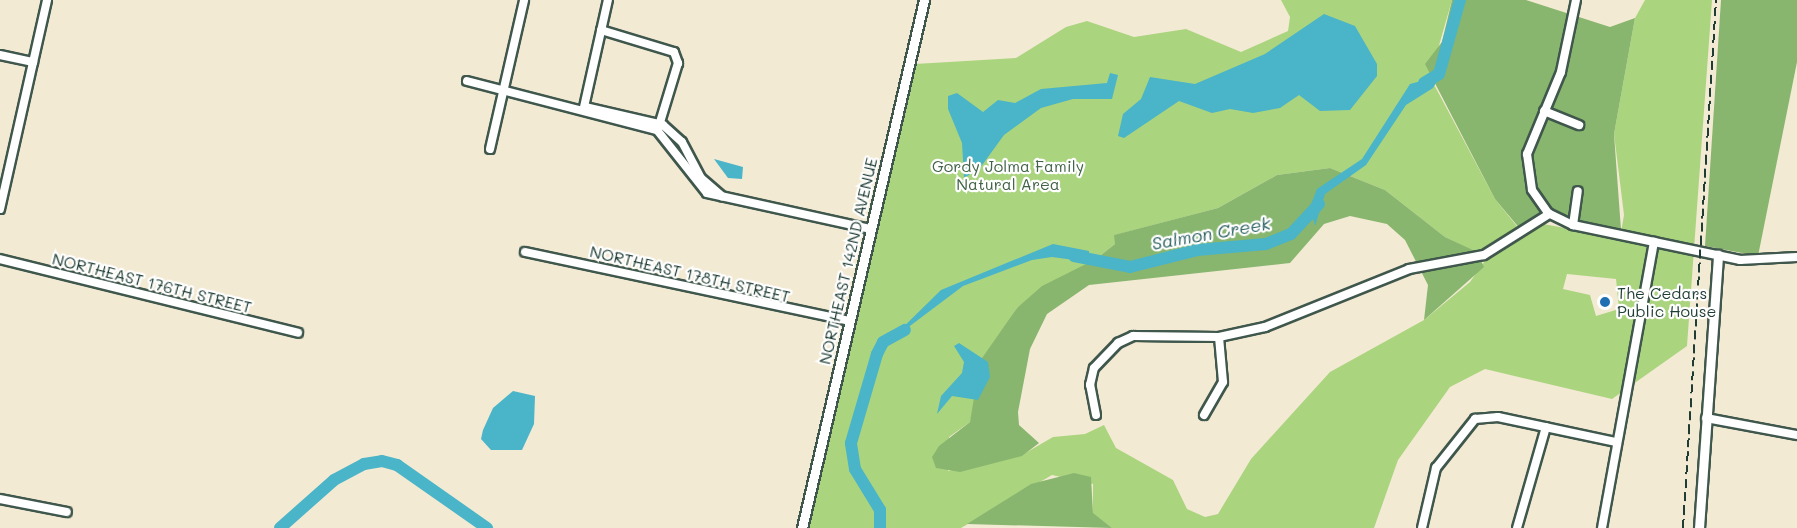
<!DOCTYPE html>
<html>
<head>
<meta charset="utf-8">
<style>
  body { margin:0 }
  #map { position:relative; width:1797px; height:528px; overflow:hidden; background:#f3ead4; font-family:Mali,sans-serif }
  div>[style] { position:absolute }
  [style*='--x'] { left:calc(var(--x)*1px); top:calc(var(--y)*1px); width:calc(var(--w)*1px); rotate:calc(var(--a)*1deg) }
  .green>* { inset:0; background:#abd47f }
  .forest>* { inset:0; background:#88b66e }
  .water>* { inset:0; background:#4ab4c8 }
  .river>* { height:12px; margin:-6px; padding:0 6px; transform-origin:6px; border-radius:6px; background:#4ab4c8 }
  .roads { filter:drop-shadow(2px 0 #3f574c) drop-shadow(-2px 0 #3f574c) drop-shadow(0 2px #3f574c) drop-shadow(0 -2px #3f574c) }
  .minor>* { height:8px; margin:-4px; padding:0 4px; transform-origin:4px; border-radius:4px; background:#fff }
  .tertiary>* { height:9px; margin:-4.5px; padding:0 4.5px; transform-origin:4.5px; border-radius:4.5px; background:#fff }
  .rail>* { height:2px; margin-top:-1px; transform-origin:0; background:repeating-linear-gradient(90deg,#1f3d34 0 9px,transparent 0 13.5px) }
  .dots>* { width:16px; height:16px; translate:-50% -50%; box-sizing:border-box; border:3px solid #fff; border-radius:50% }
  span { translate:-50% -50%; white-space:nowrap; text-align:center; line-height:1.15; -webkit-text-stroke:4.5px #fff; paint-order:stroke }
  .park-label { font-size:16px; color:#426347 }
  .street-label { font-size:16px; color:#1f3d34 }
  .poi-label { font-size:16px; color:#1f3d34 }
  .left { translate:0 -50%; text-align:left }
  .water-label { font-size:18px; color:#2c6160; font-style:italic }
</style>
</head>
<body>
<div id="map">
  <div class="green">
    <div style="clip-path:polygon(evenodd,1281px 0,1452px 0,1430px 77px,1495px 199px,1524px 235px,1543px 224px,1620px 238px,1624px 215px,1614px 134px,1635px 18px,1645px 0,1712px 0,1687px 346px,1612px 399px,1485px 369px,1450px 387px,1398px 460px,1374px 528px,1112px 528px,1093px 514px,1093px 484px,1052px 475px,961px 528px,808px 528px,915px 64px,1016px 58px,1066px 27px,1087px 21px,1134px 37px,1186px 29px,1241px 52px,1288px 31px,1290px 17px,1281px 0,1330px 168px,1385px 190px,1445px 237px,1487px 258px,1470px 282px,1424px 320px,1330px 372px,1251px 459px,1218px 514px,1205px 517px,1187px 509px,1173px 480px,1116px 448px,1104px 425px,1085px 434px,1053px 437px,1022px 455px,948px 471px,949px 437px,970px 422px,974px 410px,976px 373px,1017px 308px,1096px 259px,1115px 244px,1115px 235px,1218px 208px,1277px 175px,1330px 168px,1281px 0,1567px 274px,1616px 279px,1619px 309px,1596px 316px,1590px 295px,1563px 289px,1567px 274px)"></div>
  </div>
  <div class="forest">
    <div style="clip-path:polygon(1452px 0,1526px 0,1610px 27px,1635px 18px,1614px 134px,1621px 230px,1565px 218px,1550px 209px,1521px 230px,1495px 199px,1425px 64px,1442px 42px)"></div>
    <div style="clip-path:polygon(1721px 0,1797px 0,1797px 62px,1758px 256px,1705px 246px)"></div>
    <div style="clip-path:polygon(1330px 168px,1385px 190px,1445px 237px,1477px 252px,1484px 267px,1424px 320px,1428px 285px,1405px 240px,1387px 224px,1350px 216px,1324px 224px,1290px 263px,1089px 285px,1047px 314px,1030px 349px,1018px 412px,1019px 425px,1039px 443px,1022px 456px,960px 472px,936px 468px,932px 457px,939px 446px,970px 422px,980px 361px,1017px 308px,1042px 286px,1096px 259px,1115px 244px,1114px 235px,1218px 208px,1277px 175px)"></div>
    <div style="clip-path:polygon(1074px 473px,1091px 477px,1093px 513px,1112px 528px,967px 524px,1031px 484px)"></div>
  </div>
  <div class="water">
    <div style="clip-path:polygon(1324px 14px,1355px 26px,1377px 64px,1377px 76px,1350px 110px,1320px 111px,1299px 95px,1280px 108px,1253px 113px,1230px 109px,1212px 113px,1179px 101px,1124px 138px,1118px 136px,1123px 114px,1141px 99px,1150px 77px,1195px 84px,1265px 54px)"></div>
    <div style="clip-path:polygon(1110px 73px,1118px 75px,1112px 99px,1073px 99px,1041px 108px,1004px 135px,980px 168px,964px 178px,962px 143px,948px 109px,948px 96px,957px 93px,983px 112px,998px 100px,1015px 103px,1041px 89px,1107px 83px)"></div>
    <div style="clip-path:polygon(1440px 76px,1433px 88px,1406px 105px,1366px 165px,1325px 194px,1315px 226px,1310px 207px,1317px 189px,1362px 159px,1410px 84px)"></div>
    <div style="clip-path:polygon(714px 159px,743px 167px,742px 179px,728px 178px)"></div>
    <div style="clip-path:polygon(1053px 244px,1089px 251px,1089px 262px,1052px 257px,1032px 260px,963px 286px,886px 344px,941px 290px)"></div>
    <div style="clip-path:polygon(959px 343px,988px 362px,990px 377px,978px 400px,952px 396px,937px 414px,941px 396px,962px 373px,964px 362px,954px 346px)"></div>
    <div style="clip-path:polygon(513px 391px,535px 396px,534px 424px,522px 450px,491px 450px,481px 439px,483px 430px,493px 408px)"></div>
  </div>
  <div class="river">
    <div style="--x:1424;--y:83;--w:17;--a:-31"></div>
    <div style="--x:1439;--y:74;--w:77;--a:-74.2"></div>
    <div style="--x:1074;--y:256;--w:57;--a:11.1"></div>
    <div style="--x:1130;--y:267;--w:69;--a:-14.2"></div>
    <div style="--x:1197;--y:250;--w:69;--a:-5"></div>
    <div style="--x:1266;--y:244;--w:27;--a:-22"></div>
    <div style="--x:1291;--y:234;--w:41;--a:-47"></div>
    <div style="--x:280;--y:528;--w:72;--a:-41.6"></div>
    <div style="--x:334;--y:480;--w:34;--a:-28"></div>
    <div style="--x:364;--y:464;--w:18;--a:-9"></div>
    <div style="--x:382;--y:461;--w:16;--a:15"></div>
    <div style="--x:397;--y:465;--w:110;--a:35"></div>
    <div style="--x:880;--y:528;--w:18;--a:-90"></div>
    <div style="--x:880;--y:510;--w:48;--a:-121.4"></div>
    <div style="--x:855;--y:469;--w:26;--a:-99"></div>
    <div style="--x:851;--y:443;--w:93;--a:-73.7"></div>
    <div style="--x:877;--y:354;--w:13;--a:-63"></div>
    <div style="--x:883;--y:342;--w:25;--a:-29"></div>
  </div>
  <div class="roads">
    <div class="minor">
      <div style="--x:1576;--y:0;--w:74;--a:101.8"></div>
      <div style="--x:1561;--y:72;--w:89;--a:112.5"></div>
      <div style="--x:1527;--y:154;--w:36;--a:82"></div>
      <div style="--x:1532;--y:190;--w:28;--a:55"></div>
      <div style="--x:1548;--y:213;--w:28;--a:26"></div>
      <div style="--x:1573;--y:225;--w:171;--a:11.8"></div>
      <div style="--x:1740;--y:260;--w:57;--a:-3"></div>
      <div style="--x:601;--y:30;--w:76;--a:16.8"></div>
      <div style="--x:674;--y:52;--w:12;--a:70"></div>
      <div style="--x:678;--y:63;--w:69;--a:106.9"></div>
      <div style="--x:0;--y:55;--w:34;--a:12"></div>
      <div style="--x:467;--y:81;--w:196;--a:14.5"></div>
      <div style="--x:657;--y:130;--w:80;--a:51.6"></div>
      <div style="--x:707;--y:193;--w:168;--a:12.4"></div>
      <div style="--x:584;--y:107;--w:110;--a:-77.4"></div>
      <div style="--x:585;--y:107;--w:80;--a:13"></div>
      <div style="--x:663;--y:125;--w:25;--a:42"></div>
      <div style="--x:682;--y:142;--w:41;--a:62.2"></div>
      <div style="--x:701;--y:178;--w:28;--a:41"></div>
      <div style="--x:1544;--y:111;--w:38;--a:22"></div>
      <div style="--x:490;--y:149;--w:153;--a:-77.1"></div>
      <div style="--x:0;--y:209;--w:214;--a:-77.3"></div>
      <div style="--x:1573;--y:225;--w:34;--a:-82"></div>
      <div style="--x:525;--y:252;--w:331;--a:12"></div>
      <div style="--x:0;--y:259;--w:307;--a:13.9"></div>
      <div style="--x:1096;--y:415;--w:31;--a:-101"></div>
      <div style="--x:1090;--y:385;--w:17;--a:-77"></div>
      <div style="--x:1094;--y:368;--w:35;--a:-46"></div>
      <div style="--x:1118;--y:343;--w:17;--a:-25"></div>
      <div style="--x:1133;--y:336;--w:86;--a:0.7"></div>
      <div style="--x:1219;--y:337;--w:47;--a:-12.3"></div>
      <div style="--x:1265;--y:327;--w:155;--a:-21.9"></div>
      <div style="--x:1409;--y:269;--w:76;--a:-10.6"></div>
      <div style="--x:1484;--y:255;--w:77;--a:-32.2"></div>
      <div style="--x:1204;--y:415;--w:38;--a:-60"></div>
      <div style="--x:1223;--y:382;--w:45;--a:-95.1"></div>
      <div style="--x:1706;--y:418;--w:93;--a:10.6"></div>
      <div style="--x:0;--y:499;--w:68;--a:11"></div>
      <div style="--x:1422;--y:528;--w:62;--a:-76.9"></div>
      <div style="--x:1436;--y:468;--w:63;--a:-51.5"></div>
      <div style="--x:1475;--y:419;--w:23;--a:-5"></div>
      <div style="--x:1498;--y:417;--w:121;--a:12"></div>
      <div style="--x:1517;--y:528;--w:105;--a:-74"></div>
      <div style="--x:1602;--y:528;--w:291;--a:-79.7"></div>
    </div>
    <div class="tertiary">
      <div style="--x:802;--y:528;--w:542;--a:-76.99"></div>
      <div style="--x:1699;--y:528;--w:274;--a:-86"></div>
    </div>
  </div>
  <div class="rail">
    <div style="--x:1683;--y:528;--w:529;--a:-86.42"></div>
  </div>
  <div class="dots">
    <div style="left:1605px;top:302px;background:#1f6fb2"></div>
  </div>
  <div class="park-label">
    <span style="left:1008px;top:175px">Gordy Jolma Family<br>Natural Area</span>
  </div>
  <div class="street-label">
    <span style="left:848px;top:261px;rotate:-77deg">NORTHEAST 142ND AVENUE</span>
    <span style="left:690px;top:274px;rotate:13deg">NORTHEAST 178TH STREET</span>
    <span style="left:152px;top:283px;rotate:14deg">NORTHEAST 176TH STREET</span>
  </div>
  <div class="poi-label">
    <span class="left" style="left:1617px;top:302px">The Cedars<br>Public House</span>
  </div>
  <div class="water-label">
    <span style="left:1211px;top:233px;rotate:-10deg">Salmon Creek</span>
  </div>
</div>
</body>
</html>
